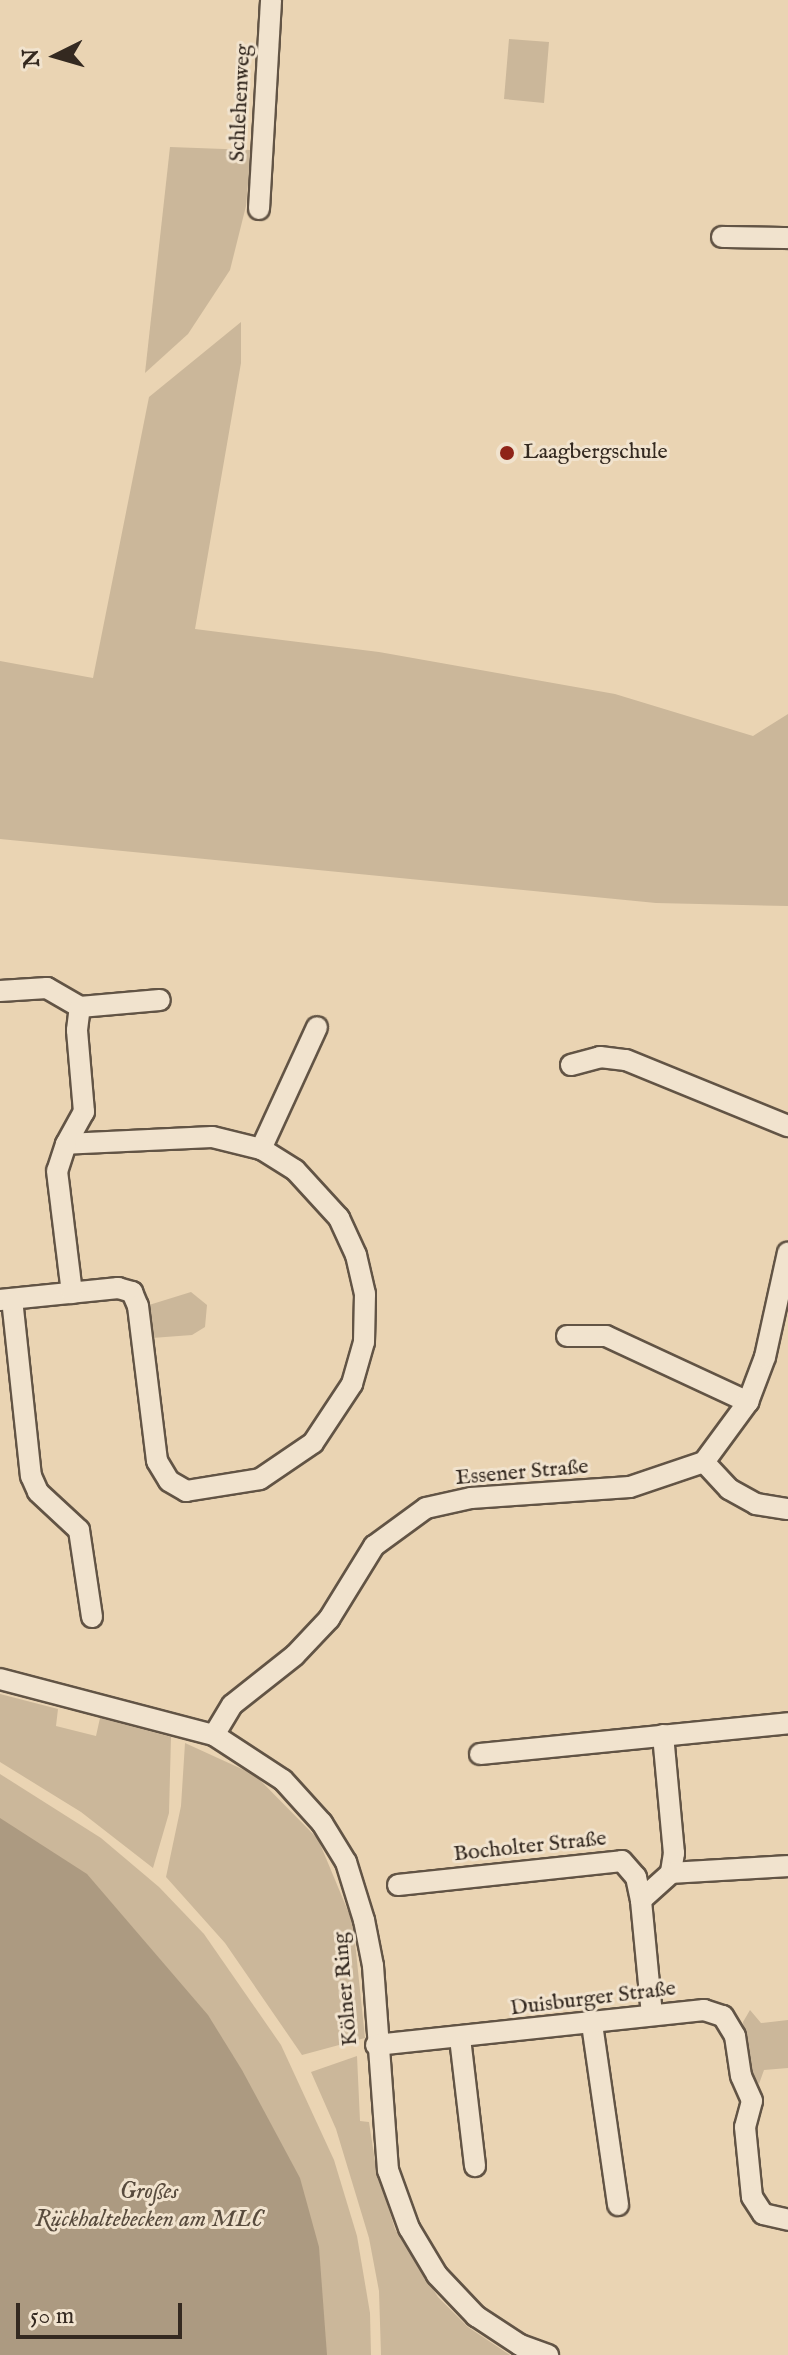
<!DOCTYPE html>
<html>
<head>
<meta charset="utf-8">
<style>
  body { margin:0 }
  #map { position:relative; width:788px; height:2355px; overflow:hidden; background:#ead4b3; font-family:"IM FELL English",serif }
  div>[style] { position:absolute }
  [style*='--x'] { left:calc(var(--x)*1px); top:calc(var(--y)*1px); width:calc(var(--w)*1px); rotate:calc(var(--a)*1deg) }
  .green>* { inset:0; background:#cbb79a }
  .water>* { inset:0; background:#ac9a81 }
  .roads { filter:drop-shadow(2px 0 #625445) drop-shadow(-2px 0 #625445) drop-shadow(0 2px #625445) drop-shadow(0 -2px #625445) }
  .street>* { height:20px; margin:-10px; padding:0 10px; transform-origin:10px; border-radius:10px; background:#f1e3ce }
  .dots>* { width:22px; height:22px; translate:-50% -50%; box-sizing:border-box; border:4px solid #f1e3ce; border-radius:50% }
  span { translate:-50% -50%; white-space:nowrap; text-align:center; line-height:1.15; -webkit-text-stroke:6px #f1e3ce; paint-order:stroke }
  .street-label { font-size:22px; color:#342920 }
  .poi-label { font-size:22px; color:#342920 }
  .left { translate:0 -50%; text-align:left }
  .water-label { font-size:24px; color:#584b3d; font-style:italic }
  .north { position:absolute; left:16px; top:16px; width:80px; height:80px; -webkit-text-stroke:6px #f1e3ce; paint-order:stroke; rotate:265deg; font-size:22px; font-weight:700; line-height:32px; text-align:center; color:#342920 }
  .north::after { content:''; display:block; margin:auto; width:28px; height:36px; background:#342920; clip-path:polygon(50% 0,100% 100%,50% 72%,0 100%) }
  .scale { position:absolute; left:16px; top:2303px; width:166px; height:36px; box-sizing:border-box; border:4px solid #342920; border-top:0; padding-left:10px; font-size:24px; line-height:28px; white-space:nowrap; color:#342920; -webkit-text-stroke:6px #f1e3ce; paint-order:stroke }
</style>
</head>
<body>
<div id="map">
  <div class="green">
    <div style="clip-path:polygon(509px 39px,549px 42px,544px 103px,504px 99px)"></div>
    <div style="clip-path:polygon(170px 147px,251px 150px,246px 206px,230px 270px,188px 334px,145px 373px)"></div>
    <div style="clip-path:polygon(241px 322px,241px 363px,195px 629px,379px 652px,615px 694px,753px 736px,788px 714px,788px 906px,656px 903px,0 839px,0 661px,93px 678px,149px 397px)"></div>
    <div style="clip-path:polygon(191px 1292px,207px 1305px,205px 1327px,192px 1335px,152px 1338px,149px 1305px)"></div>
    <div style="clip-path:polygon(0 1694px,58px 1709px,56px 1726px,96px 1736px,100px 1718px,171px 1737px,169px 1813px,153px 1868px,81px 1812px,0 1762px)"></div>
    <div style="clip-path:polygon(185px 1743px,255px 1775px,318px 1839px,353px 1923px,365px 2038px,302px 2055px,225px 1943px,166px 1877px,181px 1806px)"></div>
    <div style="clip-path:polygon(0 1774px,101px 1838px,159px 1887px,204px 1934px,281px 2045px,334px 2160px,357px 2236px,370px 2313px,371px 2355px,0 2355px)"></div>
    <div style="clip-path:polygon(750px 2010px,761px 2023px,788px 2020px,788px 2068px,764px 2070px,759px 2084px,748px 2069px,743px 2022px)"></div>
    <div style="clip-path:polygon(357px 2056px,360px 2121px,369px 2122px,376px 2168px,395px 2229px,438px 2297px,468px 2327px,510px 2355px,381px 2355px,379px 2291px,369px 2238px,336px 2129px,311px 2072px)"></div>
  </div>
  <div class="water">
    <div style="clip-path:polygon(0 1818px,87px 1874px,208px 2015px,242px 2070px,300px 2178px,319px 2247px,327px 2355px,0 2355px)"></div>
  </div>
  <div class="roads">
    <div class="street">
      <div style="--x:259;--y:209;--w:209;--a:-86.7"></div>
      <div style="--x:722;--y:237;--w:66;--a:0.9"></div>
      <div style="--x:0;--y:991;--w:47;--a:-3.7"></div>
      <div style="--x:47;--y:988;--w:38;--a:30"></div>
      <div style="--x:80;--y:1007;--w:80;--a:-5"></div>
      <div style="--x:571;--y:1065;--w:30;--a:-15"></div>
      <div style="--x:600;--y:1057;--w:26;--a:7"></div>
      <div style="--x:626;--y:1060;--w:175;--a:22.2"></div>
      <div style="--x:66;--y:1144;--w:37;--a:-61"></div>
      <div style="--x:84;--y:1112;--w:82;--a:-94.9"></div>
      <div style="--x:77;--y:1030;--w:23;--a:-83"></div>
      <div style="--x:261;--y:1149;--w:134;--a:-65.3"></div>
      <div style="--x:12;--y:1299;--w:178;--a:83.9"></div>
      <div style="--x:31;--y:1476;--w:17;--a:66"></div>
      <div style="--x:38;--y:1492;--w:56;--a:42.8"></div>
      <div style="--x:79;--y:1530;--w:88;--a:81.5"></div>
      <div style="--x:0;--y:1300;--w:119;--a:-5.8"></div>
      <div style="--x:118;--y:1288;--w:15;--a:16"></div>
      <div style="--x:132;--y:1292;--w:15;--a:67"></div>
      <div style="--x:138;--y:1306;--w:156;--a:83"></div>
      <div style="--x:157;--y:1461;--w:23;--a:59"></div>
      <div style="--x:169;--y:1481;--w:20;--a:30"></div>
      <div style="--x:186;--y:1491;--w:75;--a:-9.2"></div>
      <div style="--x:260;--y:1479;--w:64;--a:-34.2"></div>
      <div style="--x:313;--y:1443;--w:71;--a:-56.5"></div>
      <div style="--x:352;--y:1384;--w:44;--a:-74.1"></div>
      <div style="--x:364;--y:1342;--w:48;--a:-88.8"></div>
      <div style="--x:365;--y:1294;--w:40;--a:-103"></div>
      <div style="--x:356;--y:1255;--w:41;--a:-114.7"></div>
      <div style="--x:339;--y:1218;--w:65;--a:-132.5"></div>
      <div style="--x:295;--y:1170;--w:40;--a:-148"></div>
      <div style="--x:261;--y:1149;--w:50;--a:-166.2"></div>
      <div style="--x:212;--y:1137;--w:146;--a:177.3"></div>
      <div style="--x:66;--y:1144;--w:28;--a:108"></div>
      <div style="--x:57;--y:1171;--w:123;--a:83"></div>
      <div style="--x:567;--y:1336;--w:39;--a:0"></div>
      <div style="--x:606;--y:1336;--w:157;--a:24.9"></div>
      <div style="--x:704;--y:1462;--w:37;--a:47"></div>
      <div style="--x:729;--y:1489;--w:31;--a:29"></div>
      <div style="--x:756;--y:1504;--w:32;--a:9"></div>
      <div style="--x:0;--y:1679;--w:221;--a:14.7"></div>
      <div style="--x:214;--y:1735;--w:82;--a:33.1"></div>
      <div style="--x:283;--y:1780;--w:58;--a:47.8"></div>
      <div style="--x:322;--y:1823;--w:46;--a:58.4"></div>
      <div style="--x:346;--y:1862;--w:61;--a:72.8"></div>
      <div style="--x:364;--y:1920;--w:47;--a:78.9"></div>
      <div style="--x:373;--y:1966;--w:205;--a:85.8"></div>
      <div style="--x:388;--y:2170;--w:62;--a:70.1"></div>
      <div style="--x:409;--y:2228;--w:55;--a:59.2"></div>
      <div style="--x:437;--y:2275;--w:57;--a:46.4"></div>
      <div style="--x:476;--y:2316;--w:53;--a:33.4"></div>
      <div style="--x:520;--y:2345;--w:30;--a:20"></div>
      <div style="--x:214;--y:1735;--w:35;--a:-59"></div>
      <div style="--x:232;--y:1705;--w:80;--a:-38.4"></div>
      <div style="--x:295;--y:1655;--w:50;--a:-46.6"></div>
      <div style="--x:329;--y:1619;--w:86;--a:-58.3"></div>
      <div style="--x:374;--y:1546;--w:64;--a:-36.2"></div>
      <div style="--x:426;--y:1508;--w:46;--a:-12.5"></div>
      <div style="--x:471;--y:1498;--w:159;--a:-4"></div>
      <div style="--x:630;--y:1487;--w:78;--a:-18.7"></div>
      <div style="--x:704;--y:1462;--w:74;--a:-53.7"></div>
      <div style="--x:748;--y:1402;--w:48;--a:-69.3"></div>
      <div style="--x:765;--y:1357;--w:107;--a:-77.6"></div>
      <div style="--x:663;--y:1735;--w:119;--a:84.7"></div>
      <div style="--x:674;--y:1853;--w:20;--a:99"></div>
      <div style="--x:480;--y:1754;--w:310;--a:-5.7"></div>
      <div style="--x:398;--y:1885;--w:225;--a:-6.1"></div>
      <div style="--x:622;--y:1861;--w:21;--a:49"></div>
      <div style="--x:636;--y:1877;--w:24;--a:78"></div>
      <div style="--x:652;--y:2015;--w:116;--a:-95.5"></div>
      <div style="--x:641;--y:1900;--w:40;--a:-42"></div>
      <div style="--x:671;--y:1873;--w:117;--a:-3.4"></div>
      <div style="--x:592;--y:2024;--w:183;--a:81.8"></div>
      <div style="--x:460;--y:2038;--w:129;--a:83.3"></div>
      <div style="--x:376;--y:2045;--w:330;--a:-6.1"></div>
      <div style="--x:704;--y:2010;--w:20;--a:18"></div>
      <div style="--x:723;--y:2016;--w:23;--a:59"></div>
      <div style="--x:735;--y:2036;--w:40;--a:81.5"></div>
      <div style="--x:741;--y:2076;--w:27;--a:66"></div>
      <div style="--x:752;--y:2101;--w:27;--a:105"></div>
      <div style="--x:745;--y:2127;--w:70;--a:84.3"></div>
      <div style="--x:752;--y:2197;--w:20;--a:57"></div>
      <div style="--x:763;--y:2214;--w:26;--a:13"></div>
    </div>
  </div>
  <div class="dots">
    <div style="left:507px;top:453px;background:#8f2418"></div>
  </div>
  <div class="street-label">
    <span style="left:241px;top:103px;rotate:-87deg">Schlehenweg</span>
    <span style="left:522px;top:1473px;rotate:-5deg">Essener Straße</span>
    <span style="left:530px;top:1847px;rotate:-6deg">Bocholter Straße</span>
    <span style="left:346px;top:1989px;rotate:-95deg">Kölner Ring</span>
    <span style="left:593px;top:1999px;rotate:-7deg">Duisburger Straße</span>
  </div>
  <div class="poi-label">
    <span class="left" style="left:523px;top:453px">Laagbergschule</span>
  </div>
  <div class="water-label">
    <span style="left:149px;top:2206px">Großes<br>Rückhaltebecken am MLC</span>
  </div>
  <div class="north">N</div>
  <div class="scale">50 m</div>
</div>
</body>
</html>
